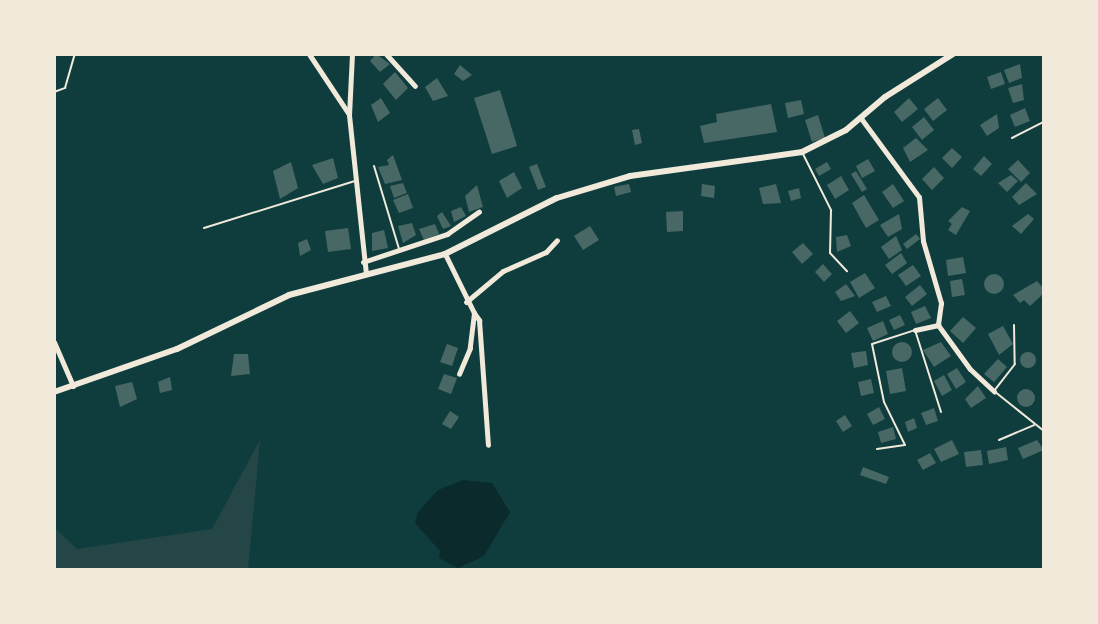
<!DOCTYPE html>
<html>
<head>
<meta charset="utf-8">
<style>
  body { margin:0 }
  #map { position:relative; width:1098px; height:624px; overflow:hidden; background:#0f3d3e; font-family:"Fira Sans Condensed",sans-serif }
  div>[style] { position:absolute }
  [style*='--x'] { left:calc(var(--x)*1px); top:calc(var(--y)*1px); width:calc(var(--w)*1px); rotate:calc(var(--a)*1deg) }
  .green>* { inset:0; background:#244646 }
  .water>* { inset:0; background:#0a2a2b }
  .building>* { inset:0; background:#486865 }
  .round { border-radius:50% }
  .service>* { height:2px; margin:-1px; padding:0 1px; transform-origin:1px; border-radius:1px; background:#f1e9da }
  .minor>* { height:5px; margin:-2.5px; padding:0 2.5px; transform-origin:2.5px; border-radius:2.5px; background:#f1e9da }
  .tertiary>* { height:6px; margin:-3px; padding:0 3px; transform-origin:3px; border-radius:3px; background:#f1e9da }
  span { translate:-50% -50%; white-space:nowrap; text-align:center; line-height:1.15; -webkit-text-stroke:6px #f1e9da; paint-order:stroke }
  .frame { position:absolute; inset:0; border:56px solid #f1e9da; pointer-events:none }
</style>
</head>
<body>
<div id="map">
  <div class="green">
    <div style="clip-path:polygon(260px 440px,248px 570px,54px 570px,54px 527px,77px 549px,212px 529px)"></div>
  </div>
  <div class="water">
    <div style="clip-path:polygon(463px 480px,492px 483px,510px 512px,484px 556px,458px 568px,439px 558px,440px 551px,415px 523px,418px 512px,438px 490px)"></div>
  </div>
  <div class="building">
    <div style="clip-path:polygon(376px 54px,390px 64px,380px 72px,370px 61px)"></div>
    <div style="clip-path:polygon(1020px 64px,1022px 78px,1009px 83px,1004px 70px)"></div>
    <div style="clip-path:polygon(460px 65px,472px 75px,463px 81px,454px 74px)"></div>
    <div style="clip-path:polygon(395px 72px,408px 88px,396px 100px,383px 84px)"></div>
    <div style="clip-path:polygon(1001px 72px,1005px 84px,991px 89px,987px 77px)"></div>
    <div style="clip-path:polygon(437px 78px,448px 96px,433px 101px,425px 87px)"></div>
    <div style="clip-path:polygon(1022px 84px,1024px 100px,1013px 103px,1008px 88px)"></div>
    <div style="clip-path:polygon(500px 90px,517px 146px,492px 154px,474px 98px)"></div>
    <div style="clip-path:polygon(381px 98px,390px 113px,378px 122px,371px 105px)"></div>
    <div style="clip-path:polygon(909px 98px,918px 109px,902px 122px,894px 112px)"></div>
    <div style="clip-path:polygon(938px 98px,947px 110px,933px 121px,924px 109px)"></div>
    <div style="clip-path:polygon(801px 100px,804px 114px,788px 118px,785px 103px)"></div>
    <div style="clip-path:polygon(771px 104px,777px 132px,704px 143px,700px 126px,717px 122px,716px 114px)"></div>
    <div style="clip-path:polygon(1025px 108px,1030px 121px,1015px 127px,1010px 115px)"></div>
    <div style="clip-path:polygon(997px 114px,999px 128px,987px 136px,980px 125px)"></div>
    <div style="clip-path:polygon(818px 115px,825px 138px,812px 142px,805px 120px)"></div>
    <div style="clip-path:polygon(924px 117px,934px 130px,922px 140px,912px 127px)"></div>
    <div style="clip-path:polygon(639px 129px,642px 143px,635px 145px,632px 130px)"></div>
    <div style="clip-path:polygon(916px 138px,928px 150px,910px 162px,903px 148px)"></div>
    <div style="clip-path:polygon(952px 148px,962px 157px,952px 168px,942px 158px)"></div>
    <div style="clip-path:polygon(393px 155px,402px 180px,385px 184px,378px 167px,389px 165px,387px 160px)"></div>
    <div style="clip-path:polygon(984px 156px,992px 164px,981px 176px,973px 169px)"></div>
    <div style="clip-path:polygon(333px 158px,338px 178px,323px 184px,312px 165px)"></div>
    <div style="clip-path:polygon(868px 159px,875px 171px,862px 178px,856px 166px)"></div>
    <div style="clip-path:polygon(1018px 160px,1030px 173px,1021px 182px,1008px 169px)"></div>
    <div style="clip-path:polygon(291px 162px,298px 188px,280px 199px,273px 171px)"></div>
    <div style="clip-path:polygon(827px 162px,831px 169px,819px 176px,815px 169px)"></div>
    <div style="clip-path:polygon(537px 164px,546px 187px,538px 190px,529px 167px)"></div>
    <div style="clip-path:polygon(934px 167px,944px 178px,932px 190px,922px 179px)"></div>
    <div style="clip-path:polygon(856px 171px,867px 189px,862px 192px,851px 174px)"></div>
    <div style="clip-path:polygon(514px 172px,522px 188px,507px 198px,499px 181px)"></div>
    <div style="clip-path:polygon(1011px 175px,1018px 181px,1007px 192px,998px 183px)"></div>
    <div style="clip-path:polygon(841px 176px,849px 190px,835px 199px,827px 185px)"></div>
    <div style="clip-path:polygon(403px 183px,407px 193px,394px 198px,390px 186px)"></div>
    <div style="clip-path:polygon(1026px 183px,1037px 194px,1019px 205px,1012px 197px)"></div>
    <div style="clip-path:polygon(629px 184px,631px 192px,616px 196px,614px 187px)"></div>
    <div style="clip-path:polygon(702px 184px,715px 186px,714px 198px,701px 196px)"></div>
    <div style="clip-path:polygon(776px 184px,781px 203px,763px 204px,759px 188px)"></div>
    <div style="clip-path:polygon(893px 184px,904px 201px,893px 208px,882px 192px)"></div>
    <div style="clip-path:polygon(477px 185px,483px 207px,469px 212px,465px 196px)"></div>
    <div style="clip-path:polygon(799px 188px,801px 198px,791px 201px,788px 191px)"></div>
    <div style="clip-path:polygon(408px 194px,413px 208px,399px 213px,393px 200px)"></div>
    <div style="clip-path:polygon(864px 195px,879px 220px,866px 228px,852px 203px)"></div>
    <div style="clip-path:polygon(461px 207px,466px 216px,454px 222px,451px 211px)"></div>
    <div style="clip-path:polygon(962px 207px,970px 211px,956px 235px,948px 230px,952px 224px,948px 221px)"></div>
    <div style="clip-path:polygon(683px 211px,683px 231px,667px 232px,666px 212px)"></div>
    <div style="clip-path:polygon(442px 212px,451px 226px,443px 229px,437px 216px)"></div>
    <div style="clip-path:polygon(899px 214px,902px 229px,888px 237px,880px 225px)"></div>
    <div style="clip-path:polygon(1028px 214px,1034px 219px,1021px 234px,1012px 226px)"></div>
    <div style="clip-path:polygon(412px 223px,416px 235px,403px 243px,398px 226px)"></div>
    <div style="clip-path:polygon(435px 224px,439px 234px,424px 240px,419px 229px)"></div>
    <div style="clip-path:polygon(590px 226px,599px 240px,583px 250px,574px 236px)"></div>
    <div style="clip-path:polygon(348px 228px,351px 249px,328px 252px,325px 231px)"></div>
    <div style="clip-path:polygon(384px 230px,388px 248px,372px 251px,372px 233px)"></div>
    <div style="clip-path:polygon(916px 234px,920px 239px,907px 249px,903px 244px)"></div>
    <div style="clip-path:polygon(847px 235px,851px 246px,837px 252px,836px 237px)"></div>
    <div style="clip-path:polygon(896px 236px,902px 250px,889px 259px,881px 247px)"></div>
    <div style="clip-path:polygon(307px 239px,311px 250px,300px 256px,298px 243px)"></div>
    <div style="clip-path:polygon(803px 243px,813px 254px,802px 264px,792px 252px)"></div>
    <div style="clip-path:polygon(901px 253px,907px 263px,892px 274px,885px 265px)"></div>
    <div style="clip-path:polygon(963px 257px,966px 273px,948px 276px,946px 260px)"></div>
    <div style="clip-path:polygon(823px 264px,832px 274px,824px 282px,815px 272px)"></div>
    <div style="clip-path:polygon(913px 265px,921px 276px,906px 286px,898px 275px)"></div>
    <div style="clip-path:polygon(865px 273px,875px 288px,859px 298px,850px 282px)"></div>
    <div class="round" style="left:984px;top:274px;width:20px;height:20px"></div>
    <div style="clip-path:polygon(962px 279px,965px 295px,952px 297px,950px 281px)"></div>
    <div style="clip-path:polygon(1037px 281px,1044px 289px,1041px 296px,1030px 306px,1024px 300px,1020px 303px,1013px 295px)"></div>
    <div style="clip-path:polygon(846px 284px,855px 296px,841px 301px,835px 292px)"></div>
    <div style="clip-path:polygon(920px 285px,927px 294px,912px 306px,905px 297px)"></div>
    <div style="clip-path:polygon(886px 296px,891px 306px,877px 312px,872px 302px)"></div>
    <div style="clip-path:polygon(925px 306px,931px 318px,916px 324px,911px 312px)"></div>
    <div style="clip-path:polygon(850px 311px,859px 323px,846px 333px,837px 321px)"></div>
    <div style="clip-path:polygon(900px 315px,905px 325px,894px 330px,889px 320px)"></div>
    <div style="clip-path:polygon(963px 317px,976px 328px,963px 343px,950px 331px)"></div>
    <div style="clip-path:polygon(883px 321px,888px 334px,873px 341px,867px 328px)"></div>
    <div style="clip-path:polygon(1003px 326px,1013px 344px,999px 355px,988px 334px)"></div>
    <div class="round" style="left:892px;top:342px;width:20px;height:20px"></div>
    <div style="clip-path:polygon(941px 342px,951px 356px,934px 367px,923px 350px)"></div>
    <div style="clip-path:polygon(447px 344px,458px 348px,452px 366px,440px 362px)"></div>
    <div style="clip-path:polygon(866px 351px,868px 365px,854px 368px,851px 353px)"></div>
    <div class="round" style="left:1020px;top:352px;width:16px;height:16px"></div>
    <div style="clip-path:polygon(234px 354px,248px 354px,250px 374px,231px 376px)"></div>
    <div style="clip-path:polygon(998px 359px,1007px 367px,994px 382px,984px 374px)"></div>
    <div style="clip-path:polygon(902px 368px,906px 391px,890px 394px,886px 371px)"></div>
    <div style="clip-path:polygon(957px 368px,966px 382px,956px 389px,947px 374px)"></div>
    <div style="clip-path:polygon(444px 374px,457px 378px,451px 394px,438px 389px)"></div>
    <div style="clip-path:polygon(944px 375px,952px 390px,942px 396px,934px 381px)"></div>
    <div style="clip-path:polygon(170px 377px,172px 390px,160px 393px,158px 382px)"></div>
    <div style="clip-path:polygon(871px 379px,874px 393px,861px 396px,858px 382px)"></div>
    <div style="clip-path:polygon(132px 382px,137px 399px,120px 407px,115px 386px)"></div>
    <div style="clip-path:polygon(978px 386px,986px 398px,971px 408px,965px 399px)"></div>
    <div class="round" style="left:1017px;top:389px;width:18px;height:18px"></div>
    <div style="clip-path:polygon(879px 407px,885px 419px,873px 425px,867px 414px)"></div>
    <div style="clip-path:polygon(934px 408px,938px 421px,926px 425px,921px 413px)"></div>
    <div style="clip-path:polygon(450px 411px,459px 417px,451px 429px,442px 424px)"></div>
    <div style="clip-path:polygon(845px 415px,852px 426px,843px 432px,836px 421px)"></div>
    <div style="clip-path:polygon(914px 418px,917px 428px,908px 432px,905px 422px)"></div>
    <div style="clip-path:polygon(893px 427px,896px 439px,881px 443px,878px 432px)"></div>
    <div style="clip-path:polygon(952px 440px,959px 454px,941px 462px,934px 449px)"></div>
    <div style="clip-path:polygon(1037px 440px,1044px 450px,1023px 459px,1018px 448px)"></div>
    <div style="clip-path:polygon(1006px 447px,1008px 460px,989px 464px,987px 451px)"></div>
    <div style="clip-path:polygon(981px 450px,983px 465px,966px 467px,964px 452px)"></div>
    <div style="clip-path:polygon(930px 453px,936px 463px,923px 470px,917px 460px)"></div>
    <div style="clip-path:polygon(863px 467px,889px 477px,886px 484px,860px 475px)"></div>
  </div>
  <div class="service">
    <div style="--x:54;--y:92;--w:12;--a:-20"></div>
    <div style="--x:65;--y:88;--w:35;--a:-74"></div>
    <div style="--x:1012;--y:138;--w:36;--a:-27"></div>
    <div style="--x:803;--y:154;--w:63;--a:63.4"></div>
    <div style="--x:831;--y:210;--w:43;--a:91.3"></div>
    <div style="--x:830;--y:253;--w:25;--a:47"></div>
    <div style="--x:374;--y:166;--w:87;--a:73.2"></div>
    <div style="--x:204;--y:228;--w:158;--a:-17.3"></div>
    <div style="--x:1014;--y:325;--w:39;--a:89"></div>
    <div style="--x:1015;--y:364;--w:34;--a:128"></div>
    <div style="--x:994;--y:391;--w:64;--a:38.7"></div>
    <div style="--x:999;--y:440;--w:38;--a:-23"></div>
    <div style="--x:877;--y:449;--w:28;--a:-8"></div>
    <div style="--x:905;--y:445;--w:48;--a:-116"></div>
    <div style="--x:884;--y:402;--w:59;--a:-101.7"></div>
    <div style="--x:872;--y:344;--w:45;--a:-18"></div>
    <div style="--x:915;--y:330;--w:86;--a:72.4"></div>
  </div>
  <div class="minor">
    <div style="--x:309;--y:54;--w:71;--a:56.5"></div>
    <div style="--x:352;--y:54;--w:61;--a:92.8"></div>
    <div style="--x:349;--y:115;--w:160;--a:83.9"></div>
    <div style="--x:386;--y:54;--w:43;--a:47.8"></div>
    <div style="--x:860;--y:117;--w:99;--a:53.6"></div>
    <div style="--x:919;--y:197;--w:44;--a:84.8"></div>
    <div style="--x:923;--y:241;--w:65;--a:73.8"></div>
    <div style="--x:941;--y:303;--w:22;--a:98"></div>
    <div style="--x:445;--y:254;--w:66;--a:63.8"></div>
    <div style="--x:474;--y:313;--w:35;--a:97"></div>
    <div style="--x:470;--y:348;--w:28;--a:113"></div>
    <div style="--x:363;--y:262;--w:89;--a:-18.4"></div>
    <div style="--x:447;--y:234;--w:39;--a:-35"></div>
    <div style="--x:466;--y:302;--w:48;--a:-40"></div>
    <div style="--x:503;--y:271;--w:47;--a:-23.8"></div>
    <div style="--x:546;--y:252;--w:16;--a:-47"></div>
    <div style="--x:474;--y:313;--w:9;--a:54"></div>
    <div style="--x:479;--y:320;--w:125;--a:85.9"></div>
    <div style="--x:938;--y:325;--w:54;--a:54"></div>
    <div style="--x:970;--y:369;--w:33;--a:43"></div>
    <div style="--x:915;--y:330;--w:24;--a:-12"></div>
    <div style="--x:54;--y:342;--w:48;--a:66.6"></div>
  </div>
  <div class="tertiary">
    <div style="--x:54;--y:392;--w:130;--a:-19.3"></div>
    <div style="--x:177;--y:349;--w:124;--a:-25.7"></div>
    <div style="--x:289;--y:295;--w:161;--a:-14.7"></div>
    <div style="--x:445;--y:254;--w:125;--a:-26.6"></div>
    <div style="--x:557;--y:198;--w:76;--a:-16.8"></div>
    <div style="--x:630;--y:176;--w:174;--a:-7.9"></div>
    <div style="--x:802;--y:152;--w:49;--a:-26.6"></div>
    <div style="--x:846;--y:130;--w:51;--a:-40.2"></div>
    <div style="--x:885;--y:97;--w:80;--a:-32.3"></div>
  </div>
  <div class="frame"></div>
</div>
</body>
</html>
